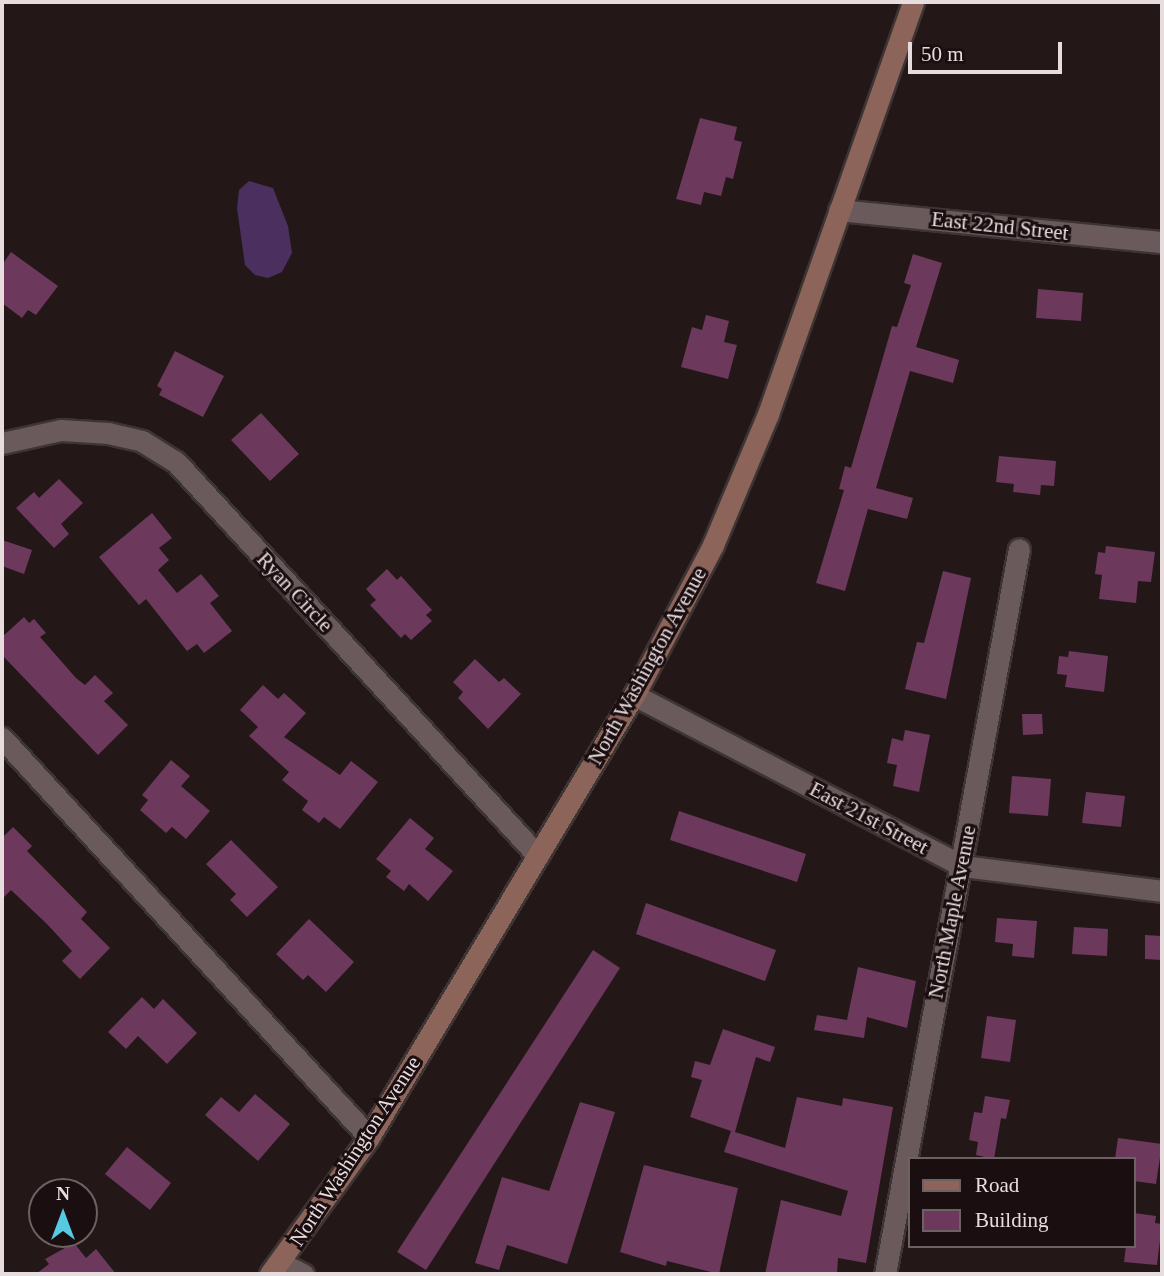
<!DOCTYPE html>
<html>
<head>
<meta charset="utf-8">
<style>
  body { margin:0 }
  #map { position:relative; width:1164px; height:1276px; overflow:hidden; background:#241718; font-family:Georgia,serif }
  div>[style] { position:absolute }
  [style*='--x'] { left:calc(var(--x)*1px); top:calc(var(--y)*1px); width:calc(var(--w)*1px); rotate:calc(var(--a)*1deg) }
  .water>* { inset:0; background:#4a2f5f }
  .building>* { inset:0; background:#6c395c }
  .roads { filter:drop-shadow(2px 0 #3d3434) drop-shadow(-2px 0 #3d3434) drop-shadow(0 2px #3d3434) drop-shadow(0 -2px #3d3434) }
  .street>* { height:21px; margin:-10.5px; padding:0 10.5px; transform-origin:10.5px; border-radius:10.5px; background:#6a5a5b }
  .secondary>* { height:21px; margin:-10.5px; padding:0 10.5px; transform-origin:10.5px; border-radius:10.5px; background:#8d6459 }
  span { translate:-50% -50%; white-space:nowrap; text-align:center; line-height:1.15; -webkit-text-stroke:6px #1b0e10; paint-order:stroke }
  .street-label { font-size:21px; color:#e7ddde }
  .frame { position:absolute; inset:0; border:4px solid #e7ddde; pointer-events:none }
  .legend { position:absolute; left:908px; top:1157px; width:228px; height:91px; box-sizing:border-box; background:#1b0e10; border:2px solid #6d6162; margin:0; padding:9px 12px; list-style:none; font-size:21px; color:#e7ddde }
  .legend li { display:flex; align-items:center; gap:14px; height:35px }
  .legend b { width:35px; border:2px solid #6d6162 }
  .north { position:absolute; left:28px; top:1178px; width:70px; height:70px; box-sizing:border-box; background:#1b0e10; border:2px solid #6d6162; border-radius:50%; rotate:0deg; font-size:19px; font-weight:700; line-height:28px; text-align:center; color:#e7ddde }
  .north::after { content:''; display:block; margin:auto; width:24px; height:32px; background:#58c9e3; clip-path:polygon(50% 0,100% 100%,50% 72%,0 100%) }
  .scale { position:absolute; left:908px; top:42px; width:154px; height:32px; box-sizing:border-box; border:4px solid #e7ddde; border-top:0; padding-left:9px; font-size:21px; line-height:24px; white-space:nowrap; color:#e7ddde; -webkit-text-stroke:5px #1b0e10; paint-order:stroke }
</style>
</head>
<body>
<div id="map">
  <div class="water">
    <div style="clip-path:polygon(249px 181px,273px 188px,288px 226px,292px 253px,282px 272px,268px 278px,255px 275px,245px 265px,237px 208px,239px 190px)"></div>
  </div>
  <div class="building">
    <div style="clip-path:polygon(700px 118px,737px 127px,734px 140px,742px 142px,733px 179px,726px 177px,721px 196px,704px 192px,701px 205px,676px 199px)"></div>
    <div style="clip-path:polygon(11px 252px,58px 286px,36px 315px,28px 310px,22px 318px,2px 303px,2px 265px)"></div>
    <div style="clip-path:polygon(913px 254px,942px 263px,916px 347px,959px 360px,953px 383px,910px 371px,876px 488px,913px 498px,907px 519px,868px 509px,845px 591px,816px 583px,844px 490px,839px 489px,845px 466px,851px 468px,892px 326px,897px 327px,911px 285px,904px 283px)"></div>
    <div style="clip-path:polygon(1038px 289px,1083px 293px,1081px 321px,1036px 318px)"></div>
    <div style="clip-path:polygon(706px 315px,729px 321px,724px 342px,737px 345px,728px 379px,681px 367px,692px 327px,702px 330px)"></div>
    <div style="clip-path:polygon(175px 351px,224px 376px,203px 417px,159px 395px,162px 389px,157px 386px)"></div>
    <div style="clip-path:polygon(261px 413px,299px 454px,270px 481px,231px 440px)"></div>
    <div style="clip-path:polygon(999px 456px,1056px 461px,1054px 486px,1041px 485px,1040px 495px,1013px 492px,1014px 484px,996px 482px)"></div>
    <div style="clip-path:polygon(59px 479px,83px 503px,61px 524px,69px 534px,54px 548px,16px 508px,34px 492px,39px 498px)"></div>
    <div style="clip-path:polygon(152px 513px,172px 538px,159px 548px,169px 560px,158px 570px,177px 593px,201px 574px,219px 596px,210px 603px,232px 631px,204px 653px,197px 644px,187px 651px,146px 599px,139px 605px,99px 557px)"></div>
    <div style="clip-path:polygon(2px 540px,32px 550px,24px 574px,2px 566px)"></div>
    <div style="clip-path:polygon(1106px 546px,1155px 552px,1151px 582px,1138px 581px,1136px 603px,1099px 599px,1102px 575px,1095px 574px,1098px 552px,1105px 553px)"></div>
    <div style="clip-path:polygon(387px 569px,397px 580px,401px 576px,432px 610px,426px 615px,432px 621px,411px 640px,405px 634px,401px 638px,370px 605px,376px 600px,366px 589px)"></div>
    <div style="clip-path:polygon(943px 571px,971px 578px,946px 699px,905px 689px,917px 642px,924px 643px)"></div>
    <div style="clip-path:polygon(24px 617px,29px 623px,34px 619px,46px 633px,40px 637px,76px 678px,85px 685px,95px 675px,113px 693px,104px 701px,128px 725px,98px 755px,2px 655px,2px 637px)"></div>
    <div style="clip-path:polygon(1069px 651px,1108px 656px,1104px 692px,1065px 687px,1067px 675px,1057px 674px,1059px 656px,1068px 657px)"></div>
    <div style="clip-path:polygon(475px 659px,499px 682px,504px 678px,521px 694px,488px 729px,458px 698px,463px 692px,453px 682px)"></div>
    <div style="clip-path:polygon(263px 685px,278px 699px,284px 693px,306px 713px,284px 737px,340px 775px,351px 761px,378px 782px,340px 829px,324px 817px,319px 823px,302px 810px,308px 801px,282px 780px,289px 772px,249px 736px,258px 727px,240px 710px)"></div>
    <div style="clip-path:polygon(1022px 714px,1042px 714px,1043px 734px,1023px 735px)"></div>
    <div style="clip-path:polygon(905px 730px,930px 735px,919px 792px,893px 786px,897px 765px,887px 763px,892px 738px,903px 741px)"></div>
    <div style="clip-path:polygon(171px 760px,190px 776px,181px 786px,210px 811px,186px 839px,172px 827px,166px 833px,140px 810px,148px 800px,142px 795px)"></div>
    <div style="clip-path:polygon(1012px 776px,1051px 779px,1048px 816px,1009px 813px)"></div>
    <div style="clip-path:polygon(1086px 792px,1125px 796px,1121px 827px,1082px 823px)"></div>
    <div style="clip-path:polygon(679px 811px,806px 854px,797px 882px,670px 840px)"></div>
    <div style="clip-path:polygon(410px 818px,434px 838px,425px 849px,453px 871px,428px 901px,409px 884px,404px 891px,386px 877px,391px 871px,376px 859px)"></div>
    <div style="clip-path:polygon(13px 827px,32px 846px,27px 851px,87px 912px,81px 919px,110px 948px,80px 979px,62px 961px,72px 951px,47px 924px,11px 890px,2px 899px,2px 838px)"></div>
    <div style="clip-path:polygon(231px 840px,278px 887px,247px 917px,230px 900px,236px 894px,206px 864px)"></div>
    <div style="clip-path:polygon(646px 903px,776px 950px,765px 981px,636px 934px)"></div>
    <div style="clip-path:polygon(997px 918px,1037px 921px,1034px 958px,1012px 956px,1013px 944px,995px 942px)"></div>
    <div style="clip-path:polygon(309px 919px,354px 962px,326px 992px,308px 975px,303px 980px,276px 954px)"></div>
    <div style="clip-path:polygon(1074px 927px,1108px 929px,1107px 956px,1072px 954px)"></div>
    <div style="clip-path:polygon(1145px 935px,1162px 936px,1162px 960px,1145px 959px)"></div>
    <div style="clip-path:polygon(593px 950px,620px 968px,426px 1270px,397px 1252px)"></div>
    <div style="clip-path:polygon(858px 967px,916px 981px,907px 1028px,867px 1017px,864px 1038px,814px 1030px,817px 1015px,847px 1020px)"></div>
    <div style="clip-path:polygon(142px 997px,154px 1009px,163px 999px,197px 1033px,167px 1064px,138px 1036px,126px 1049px,108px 1032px)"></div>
    <div style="clip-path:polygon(987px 1016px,1016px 1020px,1010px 1062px,981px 1058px)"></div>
    <div style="clip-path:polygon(723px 1029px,775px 1047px,770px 1062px,756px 1057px,735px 1132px,785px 1148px,797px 1097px,842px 1106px,843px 1098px,893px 1107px,866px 1263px,838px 1258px,837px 1274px,765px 1274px,781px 1200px,841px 1216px,848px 1191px,724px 1152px,731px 1131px,690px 1117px,702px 1080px,691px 1077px,695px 1061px,710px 1065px)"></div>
    <div style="clip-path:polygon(255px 1094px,290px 1124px,258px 1161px,205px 1115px,221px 1097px,239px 1112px)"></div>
    <div style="clip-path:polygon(985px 1096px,1010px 1100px,1006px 1119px,1001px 1118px,994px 1159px,976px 1155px,978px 1142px,969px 1140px,974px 1112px,982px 1113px)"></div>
    <div style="clip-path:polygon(580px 1102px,615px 1112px,567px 1264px,507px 1245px,499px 1270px,475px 1263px,502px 1177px,549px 1191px)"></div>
    <div style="clip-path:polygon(1118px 1138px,1162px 1144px,1156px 1184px,1134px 1181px,1134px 1159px,1115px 1159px)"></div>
    <div style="clip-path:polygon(127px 1147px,171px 1183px,150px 1210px,105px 1174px)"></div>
    <div style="clip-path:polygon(644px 1165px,738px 1188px,719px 1274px,667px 1261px,666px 1266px,620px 1252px)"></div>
    <div style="clip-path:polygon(1134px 1213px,1156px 1216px,1155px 1223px,1162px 1224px,1157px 1265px,1124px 1262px,1126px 1246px,1134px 1246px)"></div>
    <div style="clip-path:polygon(74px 1243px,86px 1258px,96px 1249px,116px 1274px,36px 1274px,49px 1264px,45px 1259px)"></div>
  </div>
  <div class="roads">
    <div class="street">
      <div style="--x:839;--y:210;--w:325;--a:5.7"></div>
      <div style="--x:2;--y:443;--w:60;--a:-12.4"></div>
      <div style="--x:61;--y:430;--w:47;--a:3.7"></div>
      <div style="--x:108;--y:433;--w:35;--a:13"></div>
      <div style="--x:142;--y:441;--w:40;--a:32"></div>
      <div style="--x:176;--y:462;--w:535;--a:47.42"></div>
      <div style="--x:634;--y:695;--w:370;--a:27.5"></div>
      <div style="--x:962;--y:866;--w:202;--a:7.1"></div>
      <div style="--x:2;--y:738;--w:542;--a:47.39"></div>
      <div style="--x:281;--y:1263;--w:25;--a:27"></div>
      <div style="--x:885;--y:1274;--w:737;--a:-79.53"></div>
    </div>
    <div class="secondary">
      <div style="--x:270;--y:1274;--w:169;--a:-54.1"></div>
      <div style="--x:369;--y:1137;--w:515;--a:-59.06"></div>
      <div style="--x:634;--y:695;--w:170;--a:-62.2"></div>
      <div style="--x:713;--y:545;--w:142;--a:-67.2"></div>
      <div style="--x:768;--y:414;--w:437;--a:-70.6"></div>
    </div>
  </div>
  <div class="street-label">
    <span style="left:1000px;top:226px;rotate:6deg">East 22nd Street</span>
    <span style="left:295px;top:592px;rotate:47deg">Ryan Circle</span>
    <span style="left:647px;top:666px;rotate:-61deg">North Washington Avenue</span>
    <span style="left:869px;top:818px;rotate:28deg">East 21st Street</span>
    <span style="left:952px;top:912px;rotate:-79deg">North Maple Avenue</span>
    <span style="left:355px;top:1151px;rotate:-57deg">North Washington Avenue</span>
  </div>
  <div class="frame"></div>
  <ul class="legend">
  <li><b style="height:9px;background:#8d6459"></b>Road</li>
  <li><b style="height:19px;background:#6c395c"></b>Building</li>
  </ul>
  <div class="north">N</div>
  <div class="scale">50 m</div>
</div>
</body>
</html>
